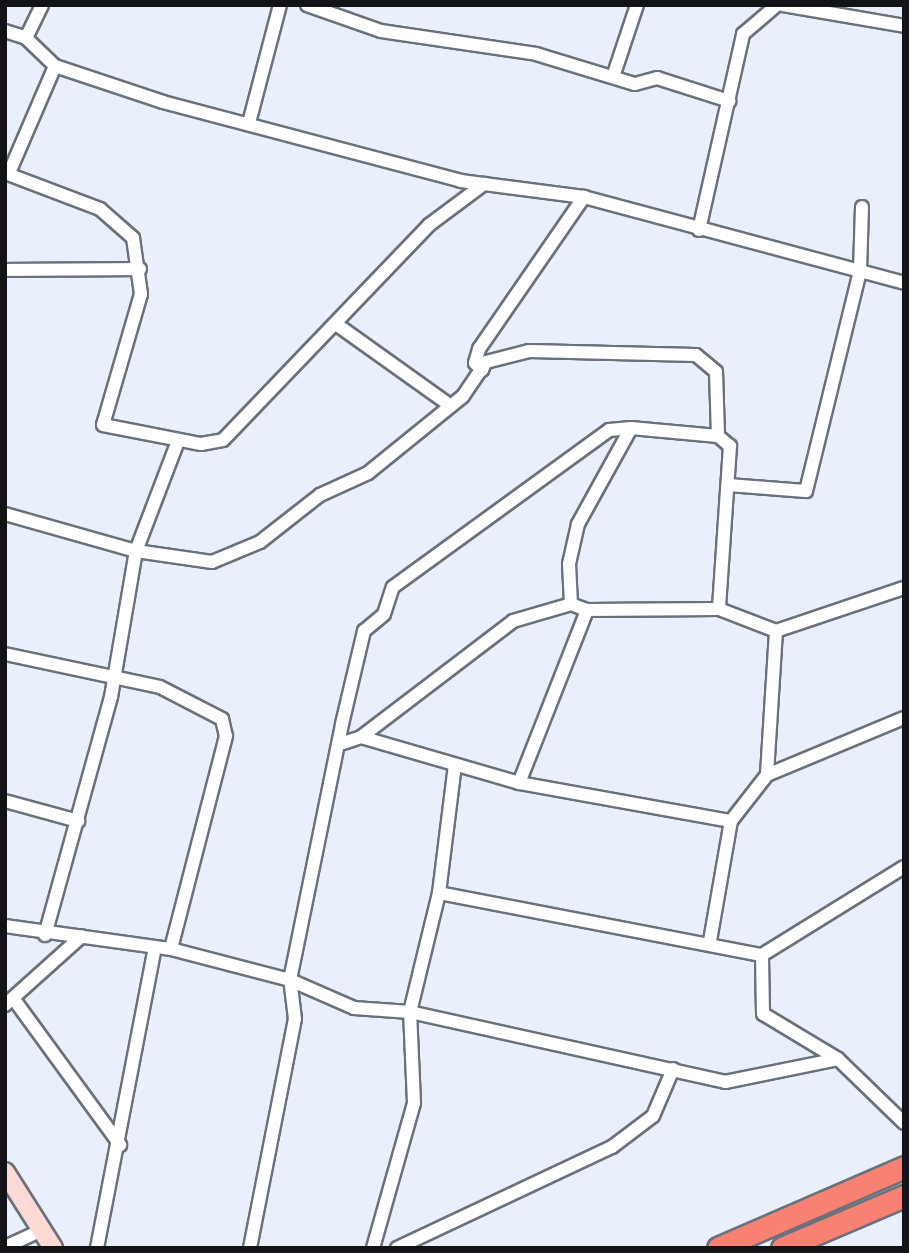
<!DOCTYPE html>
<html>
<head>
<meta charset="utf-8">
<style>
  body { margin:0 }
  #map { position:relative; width:909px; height:1253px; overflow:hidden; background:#eaf0fb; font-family:Ubuntu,sans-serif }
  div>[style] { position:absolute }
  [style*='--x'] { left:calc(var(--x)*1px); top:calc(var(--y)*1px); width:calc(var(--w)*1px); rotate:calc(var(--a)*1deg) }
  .roads { filter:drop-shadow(2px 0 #6b717a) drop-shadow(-2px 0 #6b717a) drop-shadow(0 2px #6b717a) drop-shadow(0 -2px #6b717a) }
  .street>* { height:12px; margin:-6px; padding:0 6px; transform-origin:6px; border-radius:6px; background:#fff }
  .secondary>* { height:18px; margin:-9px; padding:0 9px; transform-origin:9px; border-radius:9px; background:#fdd9d5 }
  .highway>* { height:21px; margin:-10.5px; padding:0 10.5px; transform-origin:10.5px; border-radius:10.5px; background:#f78173 }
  span { translate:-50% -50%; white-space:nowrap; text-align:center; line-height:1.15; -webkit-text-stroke:6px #eaf0fb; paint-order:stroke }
  .frame { position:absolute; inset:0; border:7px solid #111317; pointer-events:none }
</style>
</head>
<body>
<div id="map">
  <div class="roads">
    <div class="street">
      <div style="--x:307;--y:5;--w:78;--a:19.4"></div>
      <div style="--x:381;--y:31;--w:157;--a:8.4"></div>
      <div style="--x:536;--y:54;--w:103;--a:16.9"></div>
      <div style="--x:635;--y:84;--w:23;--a:-15"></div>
      <div style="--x:657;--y:78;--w:76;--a:17.7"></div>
      <div style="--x:783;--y:5;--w:123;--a:9.8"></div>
      <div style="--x:5;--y:31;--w:22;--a:18"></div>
      <div style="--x:26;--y:38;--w:40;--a:44"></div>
      <div style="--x:55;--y:66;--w:114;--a:18.4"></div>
      <div style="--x:163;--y:102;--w:308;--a:14.8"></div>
      <div style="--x:461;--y:181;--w:124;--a:7.4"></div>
      <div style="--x:584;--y:197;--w:331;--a:15"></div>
      <div style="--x:26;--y:38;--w:37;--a:-64"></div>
      <div style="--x:613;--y:77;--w:76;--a:-71.6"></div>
      <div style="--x:249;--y:123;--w:122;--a:-75.3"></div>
      <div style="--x:5;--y:173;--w:102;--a:20.8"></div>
      <div style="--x:100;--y:209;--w:44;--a:41.3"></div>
      <div style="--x:133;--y:238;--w:57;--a:81.9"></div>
      <div style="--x:141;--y:294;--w:136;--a:106.2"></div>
      <div style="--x:103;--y:425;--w:100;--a:11"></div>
      <div style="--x:201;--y:444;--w:22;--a:-10"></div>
      <div style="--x:223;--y:440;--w:298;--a:-46.2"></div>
      <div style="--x:429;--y:225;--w:69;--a:-36.7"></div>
      <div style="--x:9;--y:173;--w:116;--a:-66.7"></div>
      <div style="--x:699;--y:230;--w:201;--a:-77.3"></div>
      <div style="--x:743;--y:34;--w:45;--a:-40.5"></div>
      <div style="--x:5;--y:270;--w:135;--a:-0.4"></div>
      <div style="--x:336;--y:324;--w:141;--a:35.5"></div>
      <div style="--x:484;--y:365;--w:5;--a:112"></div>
      <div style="--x:482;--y:370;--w:10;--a:-135"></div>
      <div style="--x:475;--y:363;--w:15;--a:-74"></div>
      <div style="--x:479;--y:349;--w:185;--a:-55.4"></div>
      <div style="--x:631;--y:428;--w:110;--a:118.9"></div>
      <div style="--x:578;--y:524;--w:41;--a:102.7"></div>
      <div style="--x:569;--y:564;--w:40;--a:87.1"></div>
      <div style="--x:571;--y:604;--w:17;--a:21"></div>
      <div style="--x:587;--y:610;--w:132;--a:-0.4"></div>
      <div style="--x:719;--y:609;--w:61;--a:21.1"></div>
      <div style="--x:776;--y:631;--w:144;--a:93.6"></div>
      <div style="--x:728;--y:485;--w:78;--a:4.4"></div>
      <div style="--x:806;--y:491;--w:227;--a:-76.2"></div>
      <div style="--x:860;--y:271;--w:64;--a:-88.2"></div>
      <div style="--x:5;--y:514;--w:136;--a:15.8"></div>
      <div style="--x:136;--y:551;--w:77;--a:8.2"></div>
      <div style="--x:212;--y:562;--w:52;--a:-22.6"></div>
      <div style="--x:260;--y:542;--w:76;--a:-38.1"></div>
      <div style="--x:320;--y:495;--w:53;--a:-24.6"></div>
      <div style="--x:368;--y:473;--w:122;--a:-39"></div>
      <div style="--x:463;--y:396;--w:41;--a:-55.9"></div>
      <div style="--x:486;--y:362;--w:44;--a:-14.3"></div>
      <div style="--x:529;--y:351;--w:167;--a:1.4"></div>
      <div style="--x:696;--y:355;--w:26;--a:40"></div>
      <div style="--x:716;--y:372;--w:64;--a:88.2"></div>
      <div style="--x:776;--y:631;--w:135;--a:-18.6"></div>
      <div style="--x:5;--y:654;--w:158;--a:12"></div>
      <div style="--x:160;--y:687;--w:70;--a:27.3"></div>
      <div style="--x:222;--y:719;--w:17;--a:77"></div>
      <div style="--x:226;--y:736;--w:220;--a:104.5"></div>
      <div style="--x:361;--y:737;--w:191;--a:-37.3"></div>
      <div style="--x:513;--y:621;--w:60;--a:-16.3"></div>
      <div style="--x:343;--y:743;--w:19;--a:-18"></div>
      <div style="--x:361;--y:737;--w:165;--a:16.2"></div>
      <div style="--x:519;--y:783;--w:215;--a:10.2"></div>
      <div style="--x:519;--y:783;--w:186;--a:-68.5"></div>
      <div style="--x:5;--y:801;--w:76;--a:15.3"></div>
      <div style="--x:439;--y:893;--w:329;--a:10.9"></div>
      <div style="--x:5;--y:926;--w:168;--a:7.9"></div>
      <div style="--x:171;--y:949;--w:123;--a:14.6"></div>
      <div style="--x:290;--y:980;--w:70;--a:23.6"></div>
      <div style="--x:354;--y:1008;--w:56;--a:4.1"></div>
      <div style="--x:410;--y:1012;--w:323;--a:12.5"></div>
      <div style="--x:725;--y:1082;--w:115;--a:-11.5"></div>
      <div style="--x:838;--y:1059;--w:92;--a:44.1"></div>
      <div style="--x:45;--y:935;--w:247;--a:-74.5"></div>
      <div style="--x:111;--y:697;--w:148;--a:-80.3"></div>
      <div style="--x:136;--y:551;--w:118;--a:-69.1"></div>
      <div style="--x:710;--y:941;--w:122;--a:-80.1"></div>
      <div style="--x:731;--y:821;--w:58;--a:-52"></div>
      <div style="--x:767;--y:775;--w:148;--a:-22.6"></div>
      <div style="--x:13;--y:998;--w:182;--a:53.9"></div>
      <div style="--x:5;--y:1005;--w:103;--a:-41.9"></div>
      <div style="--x:838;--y:1059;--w:87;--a:-149"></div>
      <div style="--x:763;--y:1014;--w:59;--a:-91"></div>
      <div style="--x:762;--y:955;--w:167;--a:-31.8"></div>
      <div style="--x:5;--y:1247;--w:41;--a:-24.7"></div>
      <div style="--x:97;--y:1248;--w:306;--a:-79.1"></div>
      <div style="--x:250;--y:1248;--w:233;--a:-78.9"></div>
      <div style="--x:295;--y:1019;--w:39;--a:-97"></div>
      <div style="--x:290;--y:980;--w:261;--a:-78.5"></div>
      <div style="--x:342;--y:724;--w:96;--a:-76.7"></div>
      <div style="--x:364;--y:631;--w:26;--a:-40"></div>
      <div style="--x:384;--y:614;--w:28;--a:-72"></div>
      <div style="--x:393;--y:587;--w:267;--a:-36"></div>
      <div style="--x:609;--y:430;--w:22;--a:-5"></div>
      <div style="--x:631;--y:428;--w:87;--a:5.3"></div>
      <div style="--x:718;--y:436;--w:16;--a:40"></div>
      <div style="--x:730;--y:446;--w:163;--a:93.9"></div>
      <div style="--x:373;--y:1248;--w:151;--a:-74.2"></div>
      <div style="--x:414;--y:1103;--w:91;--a:-92.5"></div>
      <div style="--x:410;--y:1012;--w:122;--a:-76.3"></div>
      <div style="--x:439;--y:893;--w:129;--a:-82.9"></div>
      <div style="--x:397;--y:1248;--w:238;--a:-25.2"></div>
      <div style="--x:612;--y:1147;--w:51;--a:-37.1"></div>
      <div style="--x:653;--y:1116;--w:51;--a:-66.9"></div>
    </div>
    <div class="secondary">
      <div style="--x:5;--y:1172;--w:90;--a:57.7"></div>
    </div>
    <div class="highway">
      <div style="--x:718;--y:1248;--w:203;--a:-23.5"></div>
      <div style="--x:782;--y:1248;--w:133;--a:-23.1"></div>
    </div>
  </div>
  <div class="frame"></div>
</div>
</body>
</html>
